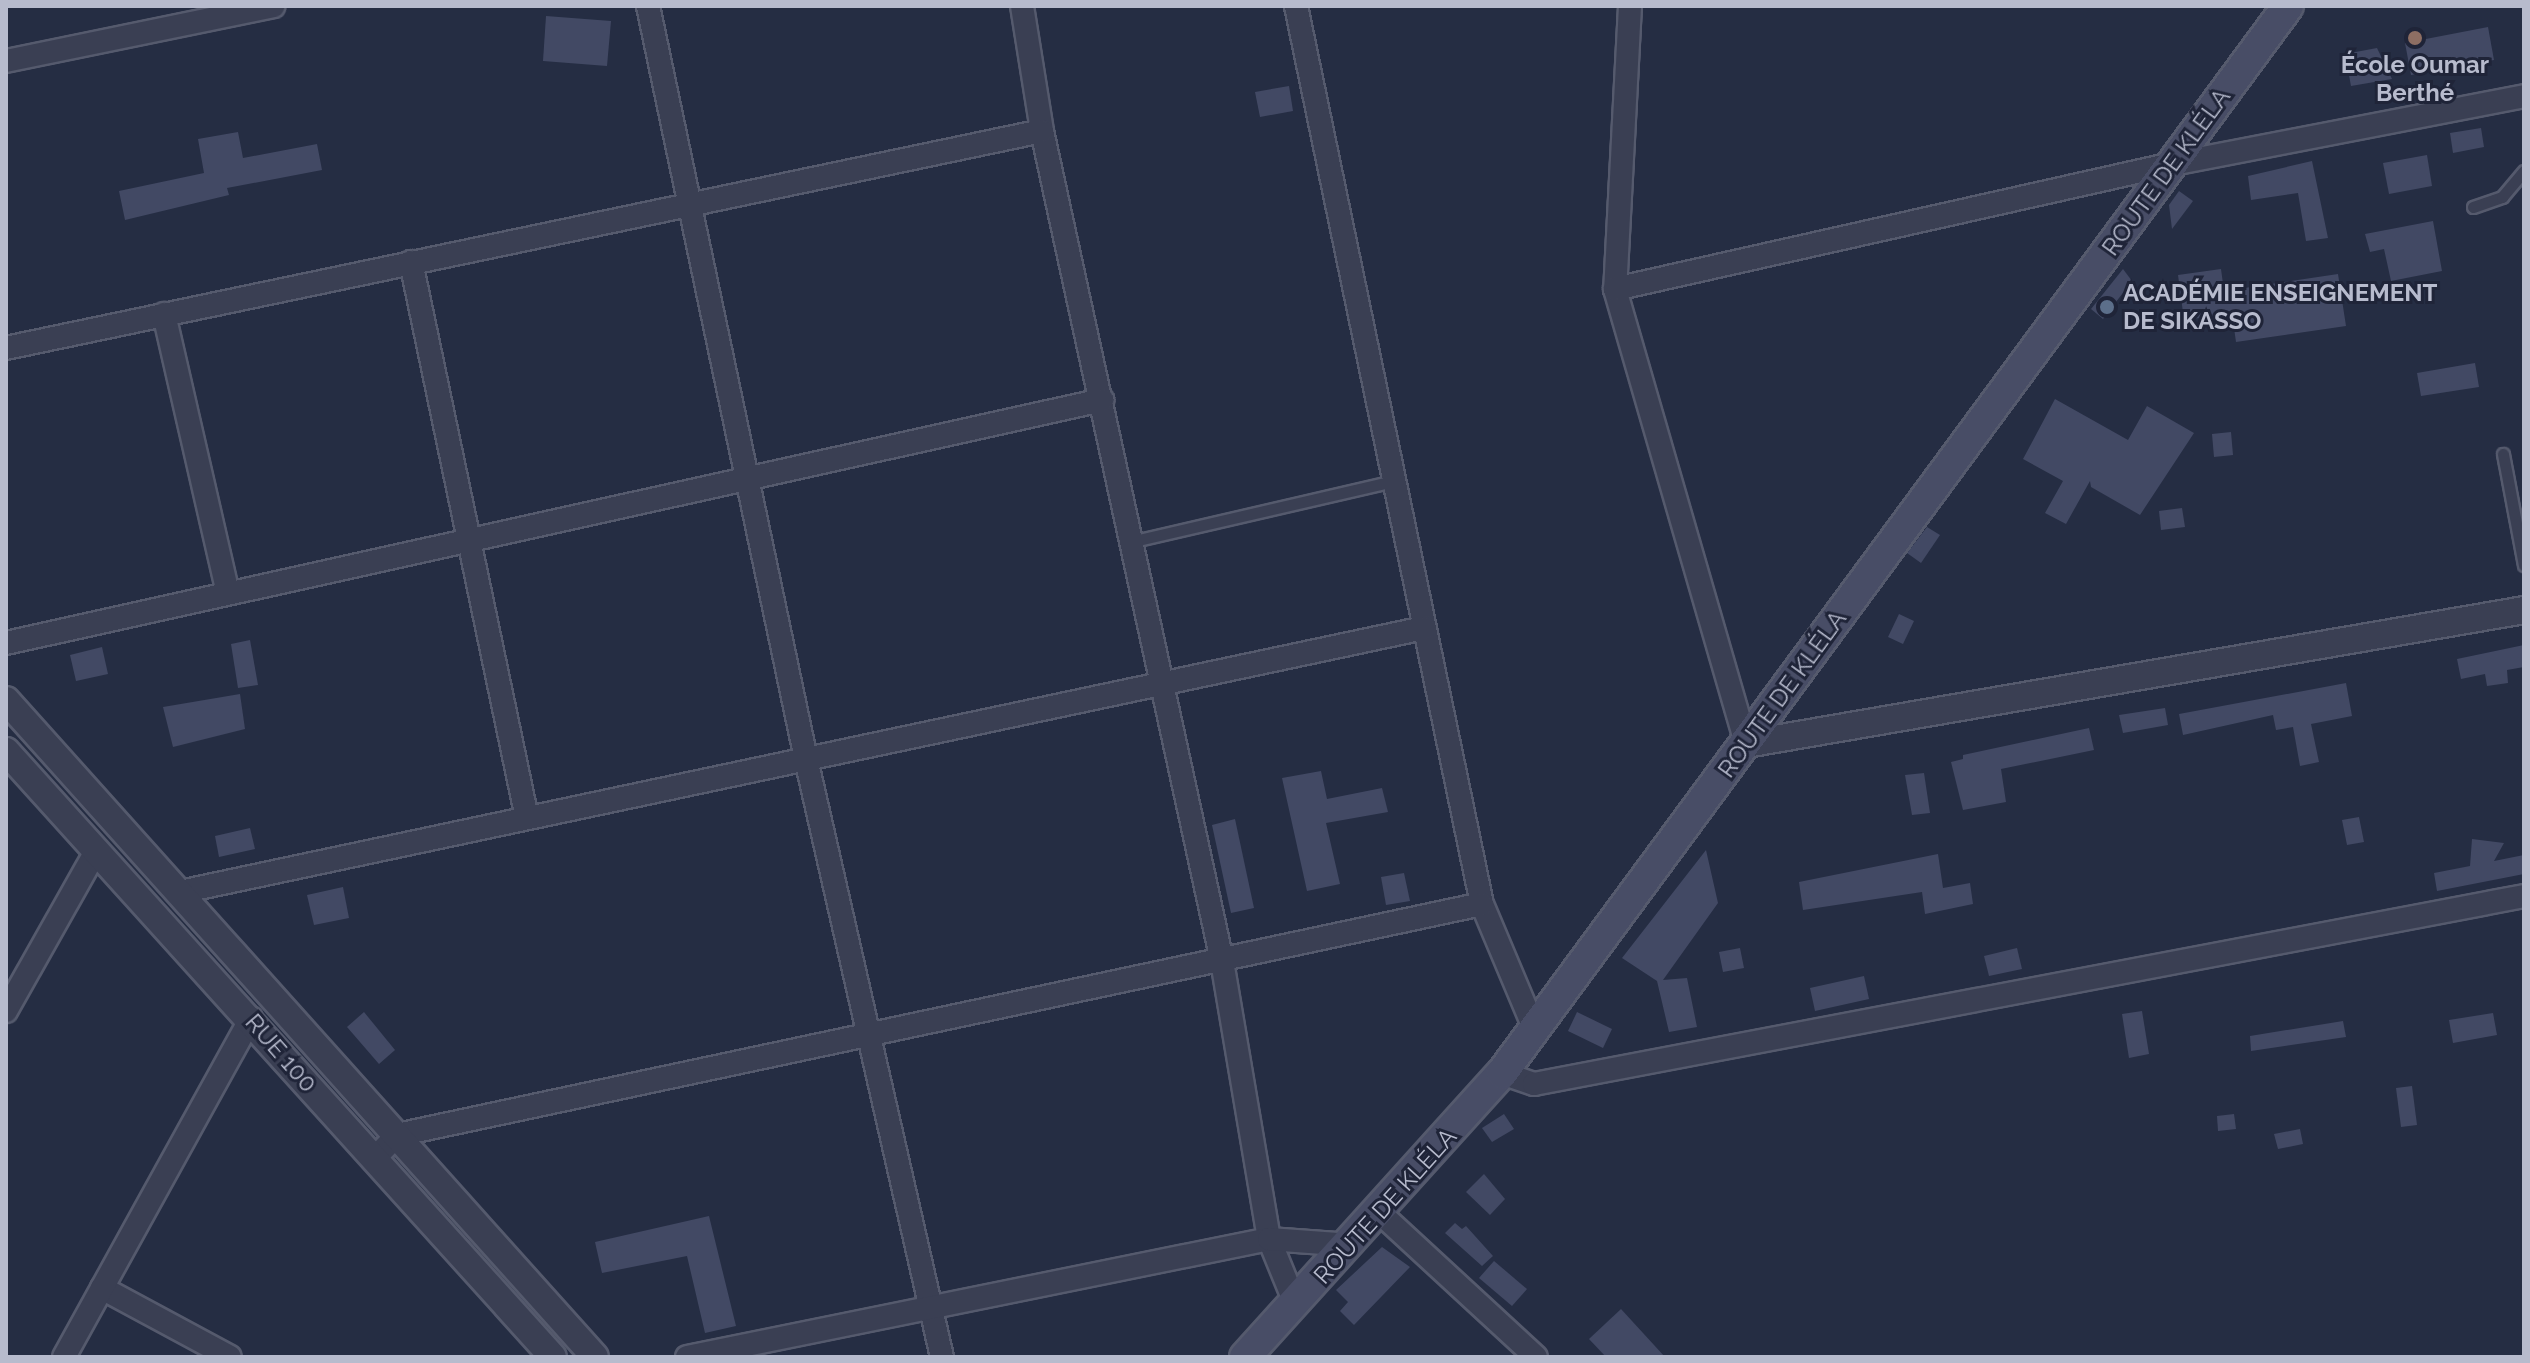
<!DOCTYPE html>
<html>
<head>
<meta charset="utf-8">
<style>
  body { margin:0 }
  #map { position:relative; width:2530px; height:1363px; overflow:hidden; background:#252d43; font-family:Raleway,sans-serif }
  div>[style] { position:absolute }
  [style*='--x'] { left:calc(var(--x)*1px); top:calc(var(--y)*1px); width:calc(var(--w)*1px); rotate:calc(var(--a)*1deg) }
  .building>* { inset:0; background:#424964 }
  .roads { filter:drop-shadow(2px 0 #555a6d) drop-shadow(-2px 0 #555a6d) drop-shadow(0 2px #555a6d) drop-shadow(0 -2px #555a6d) }
  .service>* { height:11px; margin:-5.5px; padding:0 5.5px; transform-origin:5.5px; border-radius:5.5px; background:#3a3f53 }
  .minor>* { height:22px; margin:-11px; padding:0 11px; transform-origin:11px; border-radius:11px; background:#3a3f53 }
  .tertiary>* { height:26px; margin:-13px; padding:0 13px; transform-origin:13px; border-radius:13px; background:#3a3f53 }
  .secondary>* { height:30px; margin:-15px; padding:0 15px; transform-origin:15px; border-radius:15px; background:#484d66 }
  .dots>* { width:22px; height:22px; translate:-50% -50%; box-sizing:border-box; border:4px solid #1f2438; border-radius:50% }
  span { translate:-50% -50%; white-space:nowrap; text-align:center; line-height:1.15; -webkit-text-stroke:6px #1f2438; paint-order:stroke }
  .poi-label { font-size:24px; color:#b7bbcd; font-weight:700 }
  .left { translate:0 -50%; text-align:left }
  .street-label { font-size:24px; color:#b7bbcd }
  .frame { position:absolute; inset:0; border:8px solid #b7bbcd; pointer-events:none }
</style>
</head>
<body>
<div id="map">
  <div class="building">
    <div style="clip-path:polygon(546px 16px,611px 21px,607px 66px,543px 61px)"></div>
    <div style="clip-path:polygon(2488px 27px,2494px 60px,2411px 75px,2405px 43px)"></div>
    <div style="clip-path:polygon(2377px 48px,2392px 79px,2351px 86px,2345px 54px)"></div>
    <div style="clip-path:polygon(1289px 86px,1293px 111px,1260px 117px,1255px 92px)"></div>
    <div style="clip-path:polygon(2481px 128px,2484px 147px,2453px 153px,2450px 133px)"></div>
    <div style="clip-path:polygon(238px 132px,243px 158px,317px 144px,322px 170px,227px 188px,229px 195px,125px 220px,119px 191px,204px 173px,198px 139px)"></div>
    <div style="clip-path:polygon(2427px 155px,2432px 186px,2389px 194px,2383px 163px)"></div>
    <div style="clip-path:polygon(2312px 161px,2328px 238px,2306px 241px,2298px 193px,2251px 200px,2248px 176px)"></div>
    <div style="clip-path:polygon(2179px 191px,2193px 201px,2172px 229px,2169px 205px)"></div>
    <div style="clip-path:polygon(2433px 221px,2442px 271px,2391px 281px,2384px 249px,2370px 252px,2365px 234px)"></div>
    <div style="clip-path:polygon(2123px 269px,2132px 281px,2103px 319px,2091px 309px)"></div>
    <div style="clip-path:polygon(2221px 269px,2224px 291px,2338px 274px,2346px 326px,2236px 342px,2232px 314px,2184px 320px,2178px 275px)"></div>
    <div style="clip-path:polygon(2475px 363px,2479px 387px,2421px 396px,2417px 373px)"></div>
    <div style="clip-path:polygon(2055px 399px,2128px 440px,2147px 406px,2194px 433px,2140px 515px,2091px 487px,2090px 481px,2066px 524px,2045px 513px,2063px 481px,2023px 459px)"></div>
    <div style="clip-path:polygon(2231px 432px,2233px 455px,2214px 457px,2212px 434px)"></div>
    <div style="clip-path:polygon(2182px 508px,2185px 527px,2161px 530px,2159px 511px)"></div>
    <div style="clip-path:polygon(1927px 527px,1940px 535px,1921px 563px,1907px 553px)"></div>
    <div style="clip-path:polygon(1899px 614px,1914px 621px,1903px 644px,1888px 637px)"></div>
    <div style="clip-path:polygon(250px 640px,258px 685px,238px 688px,231px 644px)"></div>
    <div style="clip-path:polygon(2524px 645px,2524px 667px,2507px 670px,2508px 683px,2487px 686px,2485px 674px,2461px 679px,2457px 659px)"></div>
    <div style="clip-path:polygon(102px 647px,108px 674px,76px 681px,70px 655px)"></div>
    <div style="clip-path:polygon(2346px 683px,2352px 716px,2311px 724px,2319px 762px,2300px 766px,2293px 727px,2276px 730px,2273px 715px,2183px 735px,2179px 714px)"></div>
    <div style="clip-path:polygon(240px 694px,245px 729px,173px 747px,163px 707px)"></div>
    <div style="clip-path:polygon(2165px 708px,2168px 725px,2123px 733px,2119px 715px)"></div>
    <div style="clip-path:polygon(2089px 728px,2094px 750px,2001px 769px,2006px 802px,1963px 810px,1951px 762px,1963px 759px,1963px 755px)"></div>
    <div style="clip-path:polygon(1321px 771px,1327px 799px,1382px 788px,1388px 812px,1326px 823px,1340px 884px,1307px 891px,1282px 778px)"></div>
    <div style="clip-path:polygon(1924px 773px,1930px 813px,1912px 815px,1905px 775px)"></div>
    <div style="clip-path:polygon(2359px 817px,2364px 842px,2347px 845px,2342px 820px)"></div>
    <div style="clip-path:polygon(1235px 819px,1254px 908px,1231px 913px,1212px 825px)"></div>
    <div style="clip-path:polygon(250px 828px,255px 849px,219px 857px,215px 836px)"></div>
    <div style="clip-path:polygon(2472px 839px,2504px 843px,2494px 861px,2524px 855px,2524px 874px,2437px 891px,2434px 873px,2470px 866px)"></div>
    <div style="clip-path:polygon(1706px 850px,1718px 903px,1663px 980px,1687px 978px,1697px 1027px,1669px 1032px,1657px 981px,1622px 958px)"></div>
    <div style="clip-path:polygon(1938px 854px,1943px 888px,1970px 883px,1973px 904px,1925px 914px,1922px 892px,1803px 910px,1799px 882px)"></div>
    <div style="clip-path:polygon(1404px 873px,1410px 901px,1386px 905px,1381px 877px)"></div>
    <div style="clip-path:polygon(343px 887px,349px 918px,314px 925px,307px 895px)"></div>
    <div style="clip-path:polygon(1740px 948px,1744px 968px,1723px 972px,1719px 952px)"></div>
    <div style="clip-path:polygon(2017px 948px,2022px 969px,1989px 976px,1984px 956px)"></div>
    <div style="clip-path:polygon(1864px 976px,1869px 999px,1815px 1011px,1810px 988px)"></div>
    <div style="clip-path:polygon(2142px 1011px,2149px 1054px,2129px 1058px,2122px 1014px)"></div>
    <div style="clip-path:polygon(364px 1012px,395px 1050px,379px 1064px,347px 1027px)"></div>
    <div style="clip-path:polygon(1577px 1012px,1612px 1029px,1603px 1048px,1568px 1031px)"></div>
    <div style="clip-path:polygon(2493px 1013px,2497px 1035px,2453px 1043px,2449px 1020px)"></div>
    <div style="clip-path:polygon(2343px 1021px,2346px 1037px,2251px 1051px,2250px 1036px)"></div>
    <div style="clip-path:polygon(2412px 1086px,2417px 1125px,2401px 1127px,2396px 1088px)"></div>
    <div style="clip-path:polygon(1504px 1114px,1514px 1129px,1492px 1142px,1482px 1128px)"></div>
    <div style="clip-path:polygon(2234px 1114px,2236px 1129px,2218px 1131px,2217px 1116px)"></div>
    <div style="clip-path:polygon(2300px 1129px,2303px 1144px,2278px 1149px,2274px 1134px)"></div>
    <div style="clip-path:polygon(1484px 1174px,1505px 1199px,1490px 1215px,1466px 1192px)"></div>
    <div style="clip-path:polygon(709px 1216px,736px 1326px,705px 1333px,687px 1256px,602px 1273px,595px 1242px)"></div>
    <div style="clip-path:polygon(1455px 1223px,1462px 1229px,1466px 1226px,1493px 1256px,1482px 1266px,1445px 1233px)"></div>
    <div style="clip-path:polygon(1382px 1247px,1410px 1267px,1354px 1325px,1340px 1311px,1348px 1302px,1336px 1290px)"></div>
    <div style="clip-path:polygon(1494px 1261px,1527px 1289px,1512px 1306px,1479px 1278px)"></div>
    <div style="clip-path:polygon(1621px 1309px,1665px 1357px,1606px 1357px,1589px 1339px)"></div>
  </div>
  <div class="roads">
    <div class="service">
      <div style="--x:2473;--y:207;--w:31;--a:-19"></div>
      <div style="--x:2502;--y:197;--w:34;--a:-50"></div>
      <div style="--x:2503;--y:454;--w:113;--a:79.3"></div>
      <div style="--x:1134;--y:541;--w:267;--a:-13"></div>
    </div>
    <div class="minor">
      <div style="--x:648;--y:6;--w:769;--a:78.15"></div>
      <div style="--x:806;--y:759;--w:613;--a:77.19"></div>
      <div style="--x:1022;--y:6;--w:127;--a:80.9"></div>
      <div style="--x:1042;--y:131;--w:849;--a:77.76"></div>
      <div style="--x:1222;--y:961;--w:282;--a:80.4"></div>
      <div style="--x:1269;--y:1239;--w:71;--a:67.8"></div>
      <div style="--x:1296;--y:6;--w:917;--a:78.3"></div>
      <div style="--x:1482;--y:904;--w:134;--a:67.2"></div>
      <div style="--x:1630;--y:6;--w:283;--a:93"></div>
      <div style="--x:1615;--y:289;--w:473;--a:73.9"></div>
      <div style="--x:6;--y:61;--w:273;--a:-11.6"></div>
      <div style="--x:411;--y:262;--w:568;--a:78.22"></div>
      <div style="--x:1615;--y:289;--w:571;--a:-12.65"></div>
      <div style="--x:2172;--y:164;--w:359;--a:-10.9"></div>
      <div style="--x:164;--y:314;--w:286;--a:77.1"></div>
      <div style="--x:6;--y:348;--w:1058;--a:-11.83"></div>
      <div style="--x:6;--y:643;--w:1123;--a:-12.5"></div>
      <div style="--x:180;--y:892;--w:1272;--a:-11.98"></div>
      <div style="--x:6;--y:1011;--w:184;--a:-60.6"></div>
      <div style="--x:1502;--y:1073;--w:34;--a:19"></div>
      <div style="--x:1534;--y:1084;--w:1008;--a:-10.75"></div>
      <div style="--x:374;--y:1159;--w:33;--a:-46"></div>
      <div style="--x:397;--y:1135;--w:1109;--a:-12.02"></div>
      <div style="--x:1380;--y:1213;--w:212;--a:42.7"></div>
      <div style="--x:102;--y:1288;--w:145;--a:28.3"></div>
      <div style="--x:64;--y:1357;--w:387;--a:-61.1"></div>
      <div style="--x:687;--y:1357;--w:594;--a:-11.46"></div>
      <div style="--x:1269;--y:1239;--w:82;--a:4.2"></div>
    </div>
    <div class="tertiary">
      <div style="--x:6;--y:700;--w:882;--a:48.12"></div>
      <div style="--x:1746;--y:744;--w:789;--a:-9.77"></div>
      <div style="--x:6;--y:751;--w:816;--a:47.93"></div>
    </div>
    <div class="secondary">
      <div style="--x:1245;--y:1357;--w:383;--a:-47.9"></div>
      <div style="--x:1502;--y:1073;--w:1325;--a:-53.62"></div>
    </div>
  </div>
  <div class="dots">
    <div style="left:2415px;top:38px;background:#8d6e63"></div>
    <div style="left:2107px;top:307px;background:#5c6f8a"></div>
  </div>
  <div class="poi-label">
    <span style="left:2415px;top:79px">École Oumar<br>Berthé</span>
    <span class="left" style="left:2123px;top:307px">ACADÉMIE ENSEIGNEMENT<br>DE SIKASSO</span>
  </div>
  <div class="street-label">
    <span style="left:2166px;top:172px;rotate:-54deg">ROUTE DE KLÉLA</span>
    <span style="left:1782px;top:694px;rotate:-54deg">ROUTE DE KLÉLA</span>
    <span style="left:281px;top:1053px;rotate:49deg">RUE 100</span>
    <span style="left:1385px;top:1206px;rotate:-48deg">ROUTE DE KLÉLA</span>
  </div>
  <div class="frame"></div>
</div>
</body>
</html>
